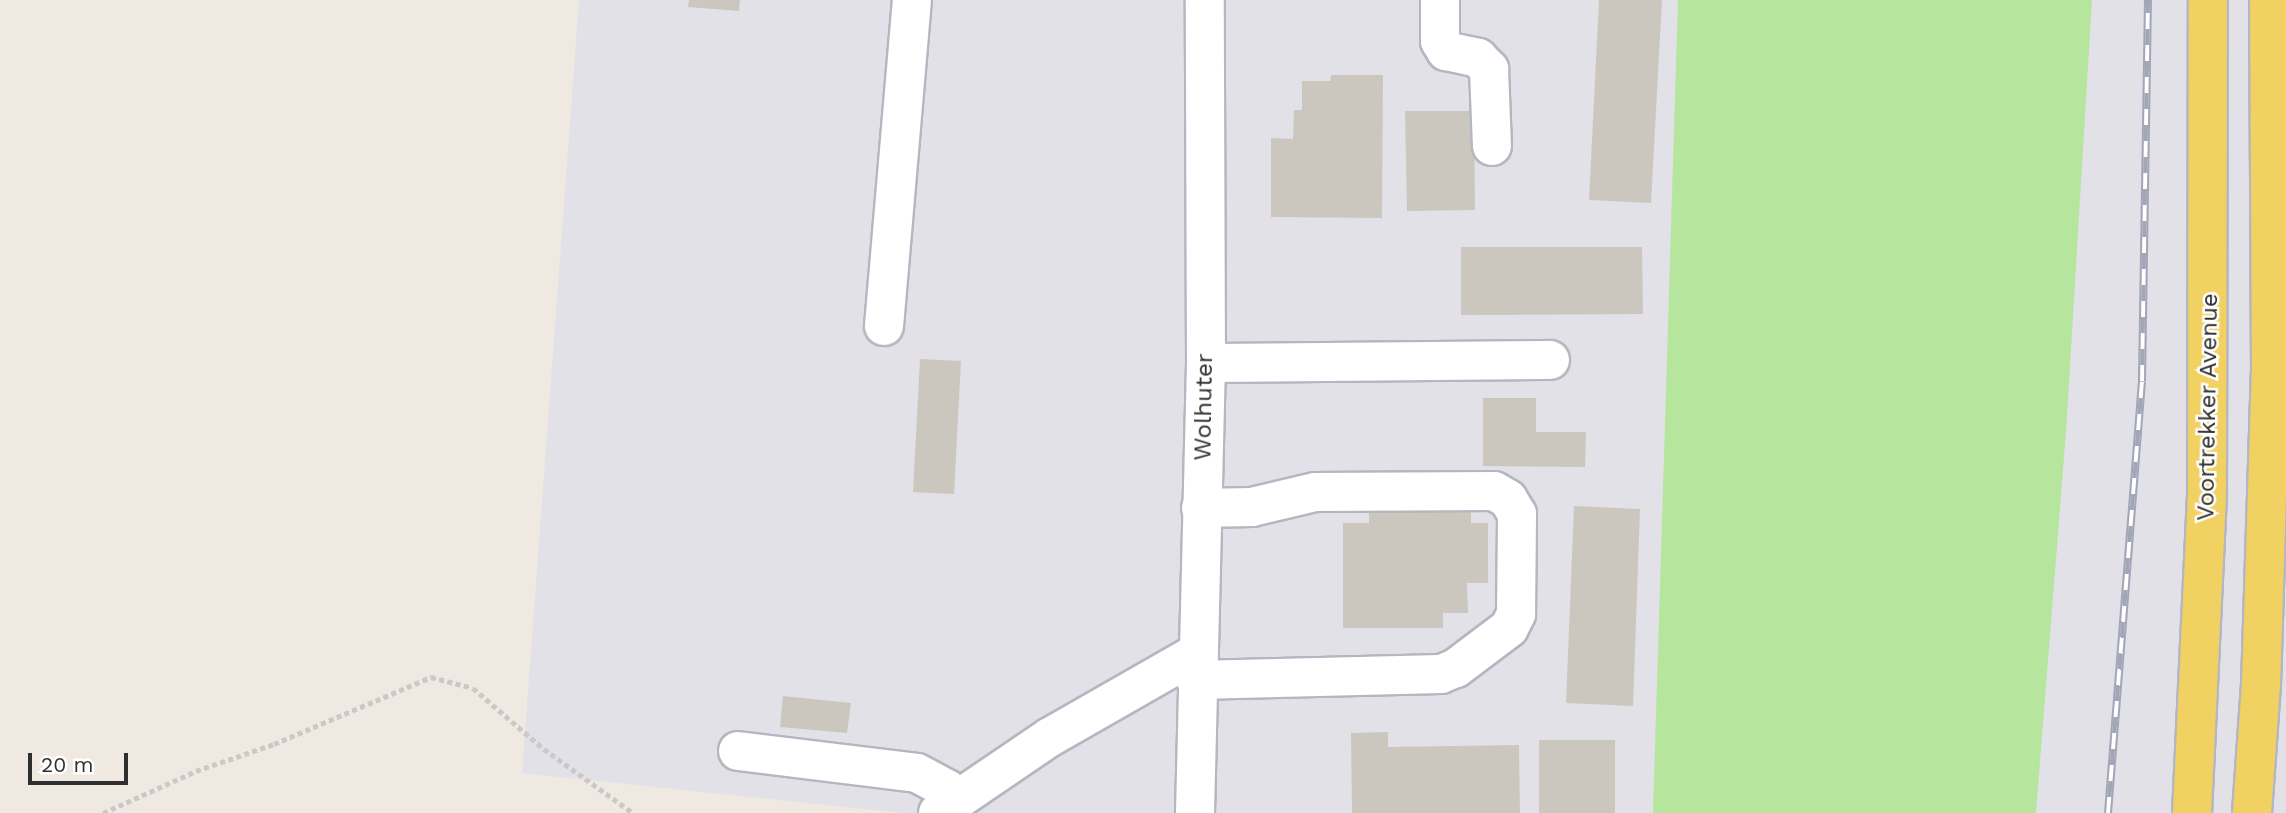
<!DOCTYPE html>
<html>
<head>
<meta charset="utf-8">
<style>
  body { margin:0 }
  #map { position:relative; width:2286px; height:813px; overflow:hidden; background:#efe9e1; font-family:"Work Sans",sans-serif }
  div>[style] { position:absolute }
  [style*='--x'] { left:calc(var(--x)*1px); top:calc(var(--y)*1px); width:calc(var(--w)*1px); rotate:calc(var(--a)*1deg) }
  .industrial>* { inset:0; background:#e3e1e8 }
  .green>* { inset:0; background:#b6e59e }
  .building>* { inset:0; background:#cbc7bf }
  .path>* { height:4.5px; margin-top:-2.25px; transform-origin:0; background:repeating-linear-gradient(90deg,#c9c9c9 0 5px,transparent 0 8.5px) }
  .roads { filter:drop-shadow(2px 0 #b4b7c1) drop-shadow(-2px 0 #b4b7c1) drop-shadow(0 2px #b4b7c1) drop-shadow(0 -2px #b4b7c1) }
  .minor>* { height:38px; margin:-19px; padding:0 19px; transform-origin:19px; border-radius:19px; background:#fff }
  .major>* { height:38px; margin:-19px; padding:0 19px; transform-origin:19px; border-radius:19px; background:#f2d163 }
  .rail>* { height:8px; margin-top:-4px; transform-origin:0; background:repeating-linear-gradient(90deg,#fff 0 16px,#a3a6b8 0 32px); box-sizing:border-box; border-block:2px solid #a3a6b8 }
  span { translate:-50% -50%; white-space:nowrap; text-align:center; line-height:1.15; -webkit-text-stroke:5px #fff; paint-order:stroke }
  .street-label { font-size:24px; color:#2e2e2e }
  .scale { position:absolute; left:28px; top:753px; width:100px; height:32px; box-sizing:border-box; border:4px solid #2e2e2e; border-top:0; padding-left:9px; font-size:21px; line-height:24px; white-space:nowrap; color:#2e2e2e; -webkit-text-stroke:5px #fff; paint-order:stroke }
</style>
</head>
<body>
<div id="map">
  <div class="industrial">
    <div style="clip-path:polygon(579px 0,2286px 0,2286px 813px,902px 813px,522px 773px)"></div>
  </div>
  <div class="green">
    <div style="clip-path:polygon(1678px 0,2092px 0,2066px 432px,2036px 813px,1653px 813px)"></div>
  </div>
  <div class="building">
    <div style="clip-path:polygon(689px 0,740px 0,739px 11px,688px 7px)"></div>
    <div style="clip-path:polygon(1599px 0,1662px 0,1651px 203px,1589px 200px)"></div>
    <div style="clip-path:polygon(1331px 75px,1383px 75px,1382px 218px,1271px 217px,1271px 138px,1293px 139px,1294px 110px,1302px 110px,1302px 81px,1330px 81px)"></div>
    <div style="clip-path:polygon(1405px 111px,1474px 111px,1475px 210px,1407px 211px)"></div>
    <div style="clip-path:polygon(1461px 247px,1642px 247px,1643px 314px,1461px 315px)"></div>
    <div style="clip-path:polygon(920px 359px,961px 361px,954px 494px,913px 492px)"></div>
    <div style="clip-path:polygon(1483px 398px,1536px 398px,1536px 432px,1586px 432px,1585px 467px,1483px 466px)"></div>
    <div style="clip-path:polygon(1369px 503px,1471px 503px,1471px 523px,1488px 523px,1488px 583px,1467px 583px,1468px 613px,1443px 613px,1443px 628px,1343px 628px,1343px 523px,1369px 523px)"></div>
    <div style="clip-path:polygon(1574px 506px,1640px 509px,1633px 706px,1566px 703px)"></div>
    <div style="clip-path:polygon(783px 696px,851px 703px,847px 733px,780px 727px)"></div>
    <div style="clip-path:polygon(1388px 732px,1388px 747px,1519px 745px,1520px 813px,1352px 813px,1351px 733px)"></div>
    <div style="clip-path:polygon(1539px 740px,1615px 740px,1615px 813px,1539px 813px)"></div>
  </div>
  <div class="path">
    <div style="--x:103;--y:813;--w:102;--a:-24.3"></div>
    <div style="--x:196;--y:771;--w:83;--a:-19.1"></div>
    <div style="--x:274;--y:744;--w:171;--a:-23.1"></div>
    <div style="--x:431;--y:677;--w:43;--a:14.7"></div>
    <div style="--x:473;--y:688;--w:94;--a:40.7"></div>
    <div style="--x:544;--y:749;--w:110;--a:35.7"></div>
  </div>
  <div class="roads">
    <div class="minor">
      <div style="--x:1440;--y:0;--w:41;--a:90"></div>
      <div style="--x:1440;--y:41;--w:12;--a:59"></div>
      <div style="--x:1446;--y:51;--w:33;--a:12"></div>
      <div style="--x:1478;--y:58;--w:16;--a:45"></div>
      <div style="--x:1489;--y:69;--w:77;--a:87.8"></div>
      <div style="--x:884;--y:326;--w:327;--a:-85.1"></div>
      <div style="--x:1206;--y:363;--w:344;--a:-0.5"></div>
      <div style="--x:1196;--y:680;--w:245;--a:-1.4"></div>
      <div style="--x:1441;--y:674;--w:16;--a:-22"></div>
      <div style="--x:1456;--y:668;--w:66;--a:-37"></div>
      <div style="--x:1509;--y:628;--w:16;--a:-63"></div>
      <div style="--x:1516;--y:614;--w:100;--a:-89.4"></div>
      <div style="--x:1517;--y:514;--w:17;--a:-121"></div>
      <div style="--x:1508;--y:499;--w:16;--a:-150"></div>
      <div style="--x:1494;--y:491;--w:179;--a:179.7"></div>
      <div style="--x:1315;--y:492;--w:65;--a:166.6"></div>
      <div style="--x:1252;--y:507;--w:51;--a:178.9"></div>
      <div style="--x:738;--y:751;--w:180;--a:7"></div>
      <div style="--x:917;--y:773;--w:34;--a:28"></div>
      <div style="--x:947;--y:789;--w:15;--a:58"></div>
      <div style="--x:938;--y:813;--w:135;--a:-34.2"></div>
      <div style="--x:1050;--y:737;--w:169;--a:-29.7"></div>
      <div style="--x:1195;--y:813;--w:450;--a:-88.6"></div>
      <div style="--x:1206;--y:363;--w:363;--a:-90.2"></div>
    </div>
    <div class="major">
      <div style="--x:2192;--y:813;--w:321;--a:-87.3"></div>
      <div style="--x:2207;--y:492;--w:492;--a:-89.9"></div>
      <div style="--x:2252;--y:813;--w:128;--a:-86"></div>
      <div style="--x:2261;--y:685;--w:312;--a:-88.2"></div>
      <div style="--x:2271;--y:373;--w:373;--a:-90.3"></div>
    </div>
  </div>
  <div class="rail">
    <div style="--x:2108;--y:813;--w:433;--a:-85.5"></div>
    <div style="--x:2142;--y:381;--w:381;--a:-89.1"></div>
  </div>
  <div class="street-label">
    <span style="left:1204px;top:407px;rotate:-89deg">Wolhuter</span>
    <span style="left:2208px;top:407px;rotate:-89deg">Voortrekker Avenue</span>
  </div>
  <div class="scale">20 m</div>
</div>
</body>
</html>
